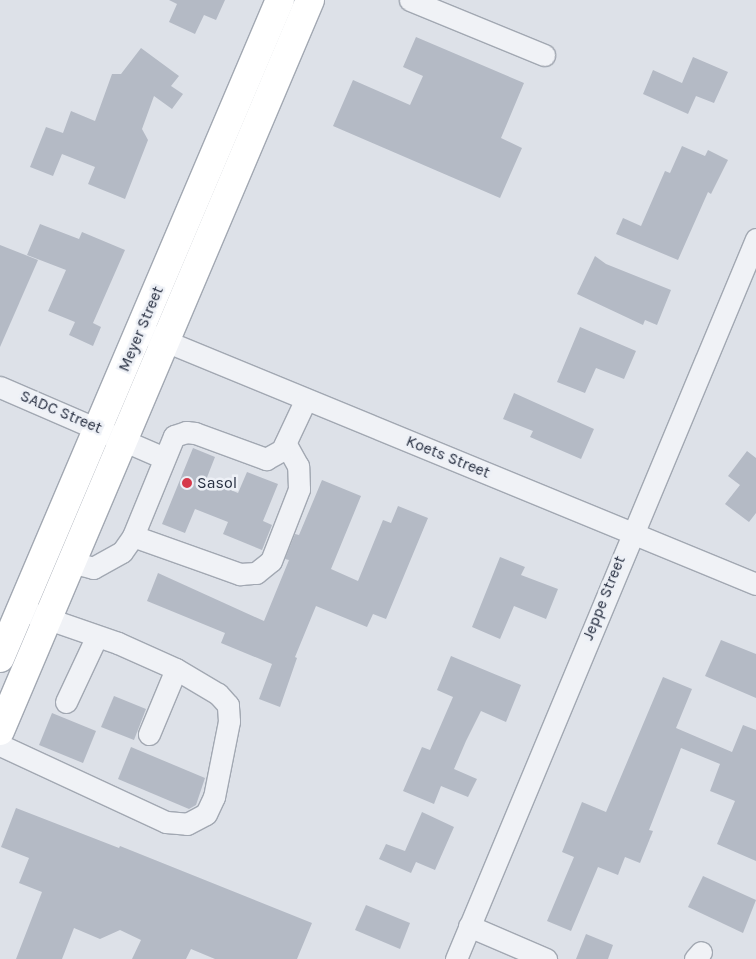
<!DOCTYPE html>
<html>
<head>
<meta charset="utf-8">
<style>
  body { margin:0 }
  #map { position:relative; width:756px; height:959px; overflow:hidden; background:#dde1e8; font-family:Karla,sans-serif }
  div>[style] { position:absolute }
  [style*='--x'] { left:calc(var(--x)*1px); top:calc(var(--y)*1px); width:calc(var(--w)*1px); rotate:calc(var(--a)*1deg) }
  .building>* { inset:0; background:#b4bac5 }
  .roads { filter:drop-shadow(1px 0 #a2a8b2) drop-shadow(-1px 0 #a2a8b2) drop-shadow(0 1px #a2a8b2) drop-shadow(0 -1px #a2a8b2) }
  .minor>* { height:21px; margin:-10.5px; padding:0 10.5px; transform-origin:10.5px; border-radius:10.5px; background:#f0f2f6 }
  .major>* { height:28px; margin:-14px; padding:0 14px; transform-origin:14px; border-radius:14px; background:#fff }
  .dots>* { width:14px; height:14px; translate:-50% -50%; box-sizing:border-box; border:2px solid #edf0f6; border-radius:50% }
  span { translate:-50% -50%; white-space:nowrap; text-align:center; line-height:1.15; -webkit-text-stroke:5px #edf0f6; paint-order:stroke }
  .street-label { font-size:16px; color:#262e40 }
  .poi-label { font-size:16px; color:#262e40 }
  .left { translate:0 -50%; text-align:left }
</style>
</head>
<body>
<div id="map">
  <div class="building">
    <div style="clip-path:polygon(169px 0,225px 0,216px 20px,204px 15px,195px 34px,169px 22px,177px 4px)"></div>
    <div style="clip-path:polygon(416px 37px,524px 83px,501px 138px,522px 148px,500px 198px,333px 126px,353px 80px,410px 105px,423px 76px,403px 67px)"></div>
    <div style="clip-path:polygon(141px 48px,179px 76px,171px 86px,183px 94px,172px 109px,154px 96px,142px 129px,148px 140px,125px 199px,88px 184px,95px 167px,62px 154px,53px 176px,30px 167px,46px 127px,63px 133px,71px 111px,95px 121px,112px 74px,121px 74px)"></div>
    <div style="clip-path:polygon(693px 57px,728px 72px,714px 103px,696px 96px,688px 114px,643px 94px,653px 70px,682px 83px)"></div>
    <div style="clip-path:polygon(682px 146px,705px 156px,708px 150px,728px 160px,711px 194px,708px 192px,678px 260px,616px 234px,623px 218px,641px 226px,665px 171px,670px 173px)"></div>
    <div style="clip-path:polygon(40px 224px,79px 239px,82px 232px,125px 250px,93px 323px,101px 327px,93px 346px,69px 335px,75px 322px,48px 311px,66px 270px,27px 255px)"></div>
    <div style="clip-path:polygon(0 245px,38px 260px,0 347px)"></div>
    <div style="clip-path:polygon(595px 256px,606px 264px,671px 290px,657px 325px,645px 320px,643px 325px,577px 294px)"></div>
    <div style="clip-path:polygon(580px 327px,636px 351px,624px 379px,596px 368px,585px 393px,557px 382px)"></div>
    <div style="clip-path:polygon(514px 393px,594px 429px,581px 459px,530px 437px,533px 431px,503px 419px)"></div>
    <div style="clip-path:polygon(193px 448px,215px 457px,206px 480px,238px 493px,247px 472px,278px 484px,263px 521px,272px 525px,262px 550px,223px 534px,228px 522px,195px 509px,185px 533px,162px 524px)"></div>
    <div style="clip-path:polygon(747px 451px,756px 458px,756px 513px,749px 522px,725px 504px,740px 485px,728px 476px)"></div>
    <div style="clip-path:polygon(322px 480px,361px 496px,331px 569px,358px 581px,383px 520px,391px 523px,398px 506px,428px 518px,386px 619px,373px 614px,367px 627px,316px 606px,295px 657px,297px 658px,280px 707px,259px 699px,272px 664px,221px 643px,225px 633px,147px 601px,158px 573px,264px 621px,289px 560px,285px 559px,295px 534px,299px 535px)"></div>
    <div style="clip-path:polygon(500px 557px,525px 567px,521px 575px,558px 589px,546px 619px,514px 606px,500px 639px,472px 627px)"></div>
    <div style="clip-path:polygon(721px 640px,756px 654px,756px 698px,705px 676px)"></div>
    <div style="clip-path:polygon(451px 656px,521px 685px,506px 722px,481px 711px,466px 741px,454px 769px,477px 779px,468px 797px,441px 786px,434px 804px,403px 791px,422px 747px,430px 750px,453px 697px,437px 690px)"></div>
    <div style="clip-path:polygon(663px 677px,692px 689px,676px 728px,732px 752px,743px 725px,756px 730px,756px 861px,717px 844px,735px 801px,710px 791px,720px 764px,681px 748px,649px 830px,653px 831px,640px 863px,625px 857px,618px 875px,598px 867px,571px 931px,547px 921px,574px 857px,562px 852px,582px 802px,606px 812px)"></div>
    <div style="clip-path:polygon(114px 696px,146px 709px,134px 740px,101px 727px)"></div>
    <div style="clip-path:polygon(52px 713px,96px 731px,83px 763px,39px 745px)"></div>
    <div style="clip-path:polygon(131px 747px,205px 778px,196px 805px,189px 809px,118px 779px)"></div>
    <div style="clip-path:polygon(16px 808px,119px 848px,120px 846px,312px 923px,297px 959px,215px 959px,191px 949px,186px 959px,132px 959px,141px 940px,120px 930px,100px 939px,74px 928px,62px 959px,16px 959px,42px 892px,19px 883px,29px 858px,1px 847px)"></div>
    <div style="clip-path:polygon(422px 812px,454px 827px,435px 870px,416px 862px,411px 873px,379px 859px,386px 844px,405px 851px)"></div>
    <div style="clip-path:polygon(703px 876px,756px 900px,743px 933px,688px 907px)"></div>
    <div style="clip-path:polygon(366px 905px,410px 923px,400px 949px,355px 930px)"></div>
    <div style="clip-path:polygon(586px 934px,613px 945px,608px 959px,576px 959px)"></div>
  </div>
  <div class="roads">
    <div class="minor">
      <div style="--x:410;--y:0;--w:145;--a:22.3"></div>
      <div style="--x:141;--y:331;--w:665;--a:22.36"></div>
      <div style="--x:0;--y:387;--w:179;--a:23.4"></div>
      <div style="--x:133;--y:536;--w:114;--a:19.6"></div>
      <div style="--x:240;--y:574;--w:16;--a:-4"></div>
      <div style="--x:256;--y:573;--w:19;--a:-39"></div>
      <div style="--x:271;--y:561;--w:77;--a:-68.7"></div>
      <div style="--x:299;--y:489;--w:23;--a:-92"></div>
      <div style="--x:298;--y:466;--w:26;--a:-119"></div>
      <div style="--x:71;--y:562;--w:23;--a:15"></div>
      <div style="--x:93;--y:568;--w:33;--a:-29"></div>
      <div style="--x:122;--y:552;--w:19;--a:-55"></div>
      <div style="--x:133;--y:536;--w:108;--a:-67.7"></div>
      <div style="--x:174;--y:436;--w:13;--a:-18"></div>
      <div style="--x:186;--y:432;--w:9;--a:6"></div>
      <div style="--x:195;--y:433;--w:76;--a:20.1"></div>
      <div style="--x:266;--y:459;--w:18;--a:-29"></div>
      <div style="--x:282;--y:450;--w:56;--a:-64.8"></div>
      <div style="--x:66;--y:702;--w:71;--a:-64.9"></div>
      <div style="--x:149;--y:734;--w:70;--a:-67.4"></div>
      <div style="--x:0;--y:745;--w:183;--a:24.9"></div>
      <div style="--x:166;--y:822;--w:21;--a:5"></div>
      <div style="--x:187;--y:824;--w:21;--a:-28"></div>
      <div style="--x:206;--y:814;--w:19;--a:-65"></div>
      <div style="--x:214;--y:797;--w:77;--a:-78.8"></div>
      <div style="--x:229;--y:721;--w:16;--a:-94"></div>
      <div style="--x:228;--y:705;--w:15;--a:-132"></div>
      <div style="--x:218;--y:694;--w:49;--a:-149.2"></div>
      <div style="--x:176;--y:669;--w:64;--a:-155.9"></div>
      <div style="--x:118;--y:643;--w:104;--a:-160.9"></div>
      <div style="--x:469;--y:926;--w:84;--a:23.2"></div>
      <div style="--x:456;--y:959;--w:780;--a:-67.38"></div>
      <div style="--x:695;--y:959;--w:9;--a:-49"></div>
    </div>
    <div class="major">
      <div style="--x:0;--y:658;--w:715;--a:-66.95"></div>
      <div style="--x:0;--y:731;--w:794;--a:-67.02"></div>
    </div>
  </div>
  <div class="dots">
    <div style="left:187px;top:483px;background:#d6394a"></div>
  </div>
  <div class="street-label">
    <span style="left:141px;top:329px;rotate:-67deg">Meyer Street</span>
    <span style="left:61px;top:412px;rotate:23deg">SADC Street</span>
    <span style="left:448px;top:457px;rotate:22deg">Koets Street</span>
    <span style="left:604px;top:598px;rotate:-68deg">Jeppe Street</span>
  </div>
  <div class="poi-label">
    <span class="left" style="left:197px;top:483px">Sasol</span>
  </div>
</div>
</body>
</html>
